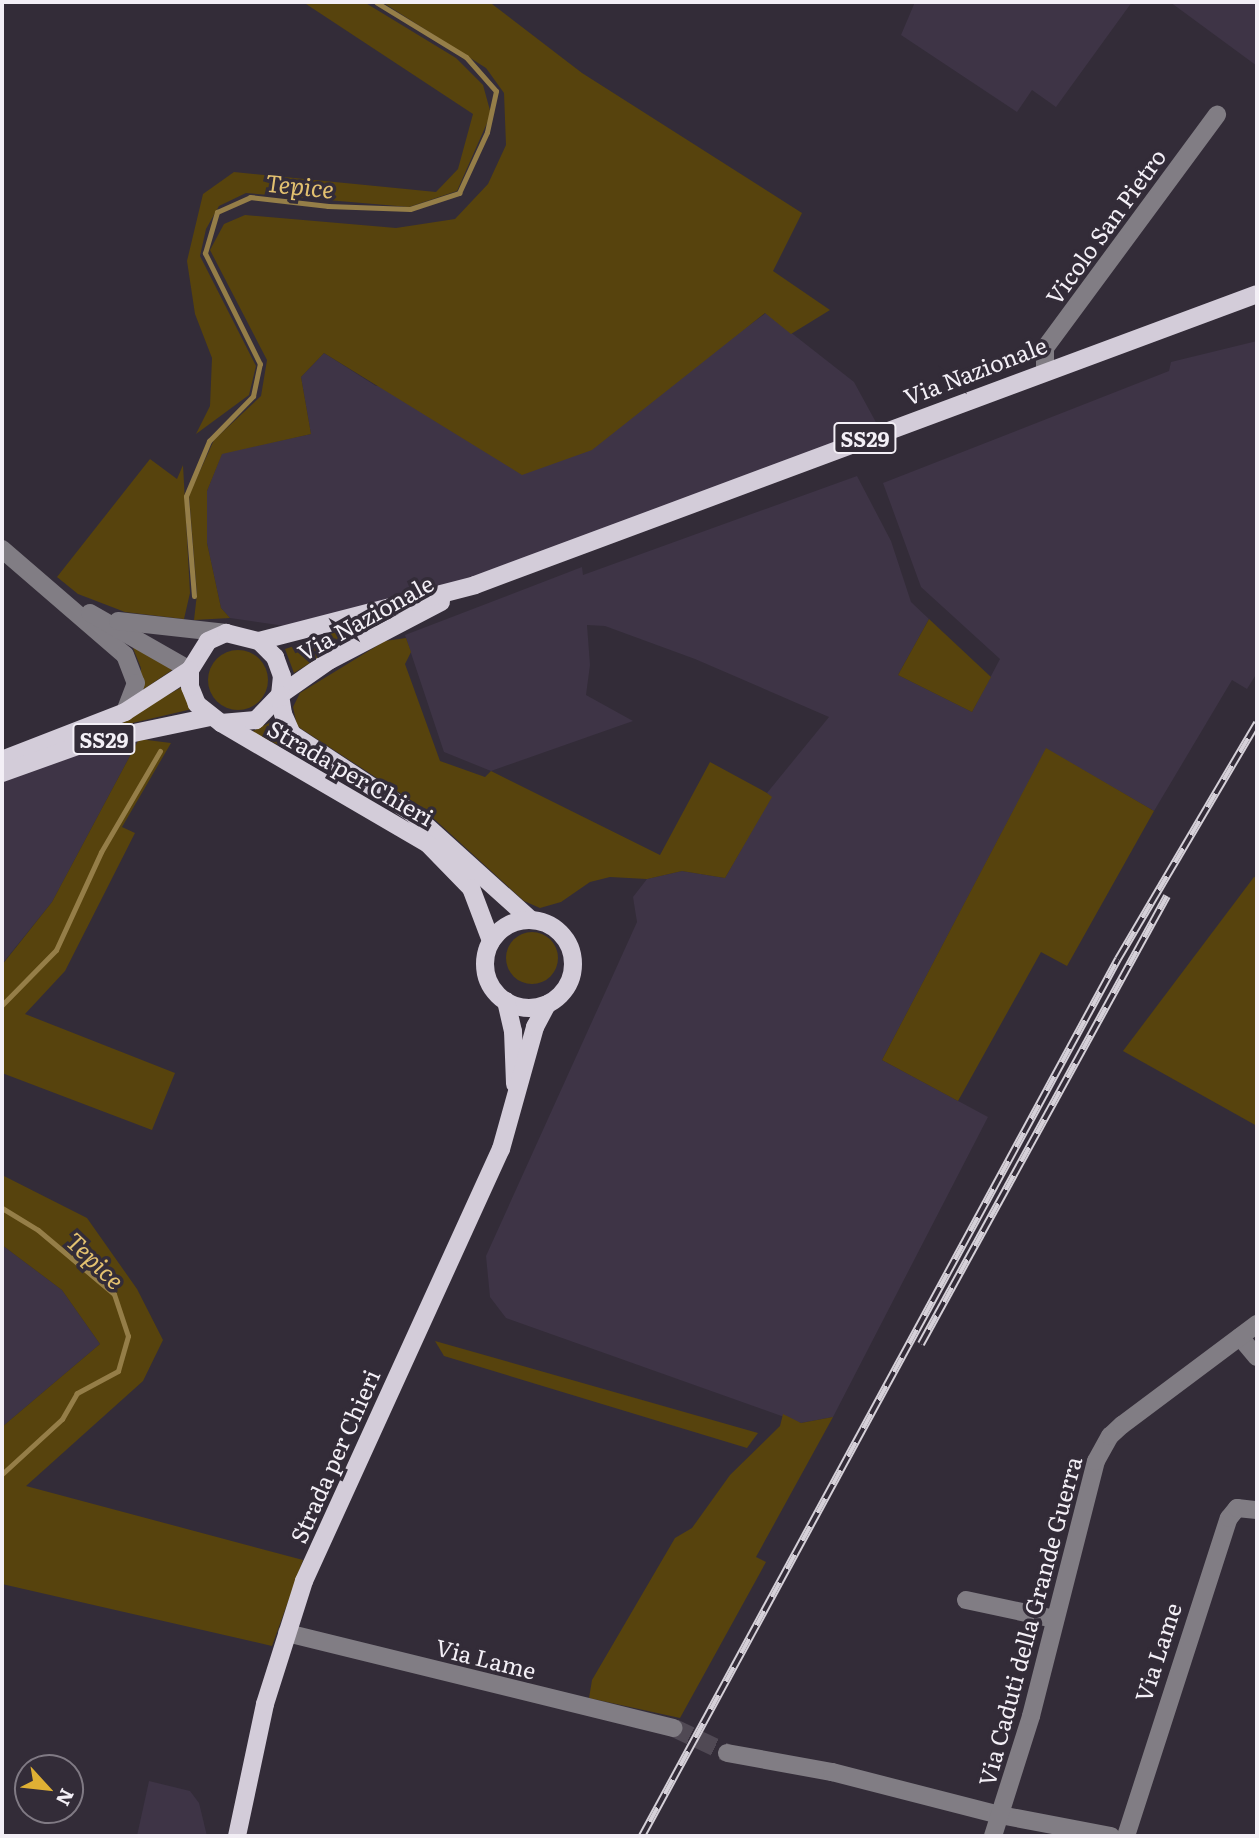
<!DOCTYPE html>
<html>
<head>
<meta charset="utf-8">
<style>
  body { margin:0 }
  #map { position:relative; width:1259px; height:1838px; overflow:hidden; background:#332c38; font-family:Literata,serif }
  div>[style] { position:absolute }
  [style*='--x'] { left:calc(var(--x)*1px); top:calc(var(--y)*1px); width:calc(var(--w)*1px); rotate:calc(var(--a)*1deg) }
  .built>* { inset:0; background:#3e3446 }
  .green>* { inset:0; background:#57430d }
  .round { border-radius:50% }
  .stream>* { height:5px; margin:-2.5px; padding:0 2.5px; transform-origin:2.5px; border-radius:2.5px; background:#957e48 }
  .minor-tunnel>* { height:18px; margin-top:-9px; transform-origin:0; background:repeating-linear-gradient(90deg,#504954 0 18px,transparent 0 27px) }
  .minor>* { height:18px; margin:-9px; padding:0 9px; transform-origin:9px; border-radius:9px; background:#817d84 }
  .major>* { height:18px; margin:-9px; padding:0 9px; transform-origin:9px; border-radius:9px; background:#d3ccd9 }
  .major>.ring { margin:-9px; padding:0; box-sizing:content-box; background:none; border:18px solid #d3ccd9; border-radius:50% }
  .rail>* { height:8px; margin-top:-4px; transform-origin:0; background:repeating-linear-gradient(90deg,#332c38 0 16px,#d5d0d8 0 32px); box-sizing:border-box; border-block:2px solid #d5d0d8 }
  span { translate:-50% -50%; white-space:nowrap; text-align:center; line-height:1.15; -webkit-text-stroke:7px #332c38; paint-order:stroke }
  .shield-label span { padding:2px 5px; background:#332c38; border:2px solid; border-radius:5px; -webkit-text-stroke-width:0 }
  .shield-label { font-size:21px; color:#f3eff6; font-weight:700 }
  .street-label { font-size:23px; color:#f3eff6 }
  .water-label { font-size:24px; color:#e3c170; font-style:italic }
  .frame { position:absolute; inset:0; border:4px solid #f3eff6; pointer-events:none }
  .north { position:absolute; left:14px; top:1754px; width:70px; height:70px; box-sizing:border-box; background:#332c38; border:2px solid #807a84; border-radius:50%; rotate:117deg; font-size:19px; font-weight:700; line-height:28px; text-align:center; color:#f3eff6 }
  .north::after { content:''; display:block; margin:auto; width:24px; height:32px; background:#dfb034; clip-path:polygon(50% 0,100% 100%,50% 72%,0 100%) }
</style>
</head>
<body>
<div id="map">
  <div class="built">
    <div style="clip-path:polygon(915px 2px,1132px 2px,1056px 107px,1032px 90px,1017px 112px,901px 35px)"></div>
    <div style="clip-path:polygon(1170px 2px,1257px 2px,1257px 66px)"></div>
    <div style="clip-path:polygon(766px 313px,854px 382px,878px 426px,512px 566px,292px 627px,230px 618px,221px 608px,207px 543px,207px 491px,222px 453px,311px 434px,301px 377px,324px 353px,376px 386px,704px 358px)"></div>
    <div style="clip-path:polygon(1257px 341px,1257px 673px,1247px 689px,1232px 680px,1154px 811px,1046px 749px,882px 1060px,988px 1117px,833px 1417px,801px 1423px,506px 1318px,490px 1297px,486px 1256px,637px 922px,633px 897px,647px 879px,682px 871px,725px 878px,771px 797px,767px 793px,829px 717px,695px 659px,605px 626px,587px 625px,590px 665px,586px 695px,633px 721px,491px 771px,444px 752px,405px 635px,582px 567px,583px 575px,857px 476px,891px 541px,911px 602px,929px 619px,898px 675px,972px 712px,1000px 659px,921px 587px,883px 483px,1169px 371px,1171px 362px)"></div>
    <div style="clip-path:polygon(139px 739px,52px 902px,2px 964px,2px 782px,83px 752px)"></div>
    <div style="clip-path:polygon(2px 1245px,62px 1290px,100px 1344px,2px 1427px)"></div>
    <div style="clip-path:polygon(149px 1781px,190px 1791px,199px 1803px,207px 1836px,137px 1836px)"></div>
  </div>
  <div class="green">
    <div style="clip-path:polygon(303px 2px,364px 2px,456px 58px,483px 85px,491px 114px,457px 191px,409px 207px,246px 193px,219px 206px,206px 229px,200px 256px,256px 366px,249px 395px,196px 434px,210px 406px,212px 358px,195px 314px,187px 261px,203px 194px,234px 172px,436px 192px,458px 169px,473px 114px)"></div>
    <div style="clip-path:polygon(382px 2px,495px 2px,492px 4px,582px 73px,802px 213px,773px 271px,830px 310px,791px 334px,765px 313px,592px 450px,522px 475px,324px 353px,301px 377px,311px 434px,222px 454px,207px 491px,207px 543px,221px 608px,230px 618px,194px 620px,197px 594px,189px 495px,214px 440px,261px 396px,267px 360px,210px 250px,224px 224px,245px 215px,396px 228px,455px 219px,488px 184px,506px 145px,504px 93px,486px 68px)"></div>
    <div style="clip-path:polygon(150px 459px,177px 479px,183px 465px,190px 593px,184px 619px,125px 612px,78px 594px,57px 577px)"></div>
    <div style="clip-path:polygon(929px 619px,991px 677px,972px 712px,898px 675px)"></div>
    <div style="clip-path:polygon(364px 623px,371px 624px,294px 673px,285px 649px)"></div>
    <div style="clip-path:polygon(406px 638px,411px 652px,405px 664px,440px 761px,485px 777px,491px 771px,660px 855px,710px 762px,767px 793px,772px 797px,725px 878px,682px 871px,647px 879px,610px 877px,590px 882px,561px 902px,540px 908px,524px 901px,420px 806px,297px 726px,293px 707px,300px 693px,385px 641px)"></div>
    <div style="clip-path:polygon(133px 648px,145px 650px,175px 668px,141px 691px,141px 668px)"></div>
    <div class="round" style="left:208px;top:650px;width:60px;height:60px"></div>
    <div style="clip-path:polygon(182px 687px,192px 709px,124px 725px,122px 720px)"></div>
    <div style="clip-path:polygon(275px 720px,295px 749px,294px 752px,251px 732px)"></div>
    <div style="clip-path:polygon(139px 739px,171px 743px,122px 827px,135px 833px,65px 971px,25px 1014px,175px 1073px,152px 1130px,2px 1073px,2px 965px,52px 902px)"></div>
    <div style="clip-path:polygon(1046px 748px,1154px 811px,1067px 966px,1041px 952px,958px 1101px,882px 1060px)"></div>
    <div style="clip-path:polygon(1254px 877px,1257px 878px,1257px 1126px,1123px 1051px)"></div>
    <div class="round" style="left:506px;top:932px;width:52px;height:52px"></div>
    <div style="clip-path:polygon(2px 1175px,87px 1218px,137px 1289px,163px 1340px,143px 1381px,26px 1486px,303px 1560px,272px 1646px,2px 1584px,2px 1427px,100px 1344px,62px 1290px,2px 1245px)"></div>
    <div style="clip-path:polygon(435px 1341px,758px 1433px,747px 1448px,444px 1356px)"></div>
    <div style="clip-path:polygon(783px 1414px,801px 1423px,833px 1417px,756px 1557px,766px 1562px,680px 1718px,589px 1698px,592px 1680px,675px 1538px,692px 1528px,730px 1475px,780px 1426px)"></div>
  </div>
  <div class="stream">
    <div style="--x:194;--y:596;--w:100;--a:-94.6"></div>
    <div style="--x:186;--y:496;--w:60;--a:-67.3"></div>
    <div style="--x:209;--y:441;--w:63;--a:-45.6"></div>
    <div style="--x:253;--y:396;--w:33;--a:-78"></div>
    <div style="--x:260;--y:364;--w:124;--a:-116.4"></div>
    <div style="--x:205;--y:253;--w:43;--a:-73.7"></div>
    <div style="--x:217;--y:212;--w:36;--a:-24"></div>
    <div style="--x:250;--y:197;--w:79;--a:6.6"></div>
    <div style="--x:328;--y:206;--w:82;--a:2.1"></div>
    <div style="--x:410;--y:209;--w:52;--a:-18.1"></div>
    <div style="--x:459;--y:193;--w:67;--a:-65.3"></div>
    <div style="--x:487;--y:132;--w:42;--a:-77.6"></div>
    <div style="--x:496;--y:91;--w:45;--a:-131.4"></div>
    <div style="--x:466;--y:57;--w:105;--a:-148.6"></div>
    <div style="--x:2;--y:1005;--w:77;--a:-45.5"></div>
    <div style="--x:56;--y:950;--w:108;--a:-65.3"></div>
    <div style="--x:101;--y:852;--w:117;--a:-59.7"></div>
    <div style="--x:2;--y:1208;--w:42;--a:31.4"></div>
    <div style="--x:38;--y:1230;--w:99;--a:40.1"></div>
    <div style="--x:114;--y:1294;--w:44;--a:71.6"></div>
    <div style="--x:128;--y:1336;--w:36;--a:106"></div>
    <div style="--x:118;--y:1371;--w:47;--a:151.8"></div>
    <div style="--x:77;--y:1393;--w:30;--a:120"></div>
    <div style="--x:62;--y:1419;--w:81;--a:137.5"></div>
  </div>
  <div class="minor-tunnel">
    <div style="--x:674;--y:1728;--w:59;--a:25.3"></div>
  </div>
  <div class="minor">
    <div style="--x:1045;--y:370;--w:22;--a:-90"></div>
    <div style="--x:1045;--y:348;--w:290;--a:-53.6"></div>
    <div style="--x:2;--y:549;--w:162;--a:40.8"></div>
    <div style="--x:125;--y:655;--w:30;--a:69"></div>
    <div style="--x:136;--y:683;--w:31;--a:111"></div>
    <div style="--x:90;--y:613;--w:115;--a:29.7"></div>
    <div style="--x:118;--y:621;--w:109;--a:6.3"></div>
    <div style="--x:1240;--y:1337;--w:26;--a:50"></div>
    <div style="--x:966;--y:1600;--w:91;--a:12.1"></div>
    <div style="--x:287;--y:1633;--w:398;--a:13.8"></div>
    <div style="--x:727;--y:1753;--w:107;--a:10.3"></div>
    <div style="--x:832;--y:1772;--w:173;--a:14.4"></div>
    <div style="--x:1000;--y:1815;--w:113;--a:10.7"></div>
    <div style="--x:993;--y:1836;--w:126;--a:-72.4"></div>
    <div style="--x:1031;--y:1716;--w:263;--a:-75.7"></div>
    <div style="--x:1096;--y:1461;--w:29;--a:-61"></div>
    <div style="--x:1110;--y:1436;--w:16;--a:-43"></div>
    <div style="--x:1122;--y:1425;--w:169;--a:-36.8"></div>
    <div style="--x:1126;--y:1836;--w:334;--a:-72.1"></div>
    <div style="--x:1229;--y:1518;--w:13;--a:-51"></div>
    <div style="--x:1237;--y:1508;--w:20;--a:6"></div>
  </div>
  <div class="major">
    <div style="--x:441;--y:602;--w:125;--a:152.4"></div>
    <div style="--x:330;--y:660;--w:61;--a:145"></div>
    <div style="--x:280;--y:695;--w:35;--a:134"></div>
    <div style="--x:256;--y:720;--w:35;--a:175"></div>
    <div style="--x:221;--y:723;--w:31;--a:-142"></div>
    <div style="--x:197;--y:704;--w:18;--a:-112"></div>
    <div style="--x:190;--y:687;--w:17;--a:-90"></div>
    <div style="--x:190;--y:670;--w:34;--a:-58"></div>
    <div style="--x:208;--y:641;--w:20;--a:-24"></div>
    <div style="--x:226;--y:633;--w:34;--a:14"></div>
    <div style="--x:259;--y:641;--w:23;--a:45"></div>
    <div style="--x:275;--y:657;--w:20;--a:70"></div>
    <div style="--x:282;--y:676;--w:19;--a:96"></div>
    <div style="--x:280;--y:695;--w:19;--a:81"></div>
    <div style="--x:283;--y:714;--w:22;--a:66"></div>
    <div style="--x:292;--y:734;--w:144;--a:33.4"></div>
    <div style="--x:412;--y:813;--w:160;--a:42"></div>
    <div style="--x:259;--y:641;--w:223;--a:-14.5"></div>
    <div style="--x:475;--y:585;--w:834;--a:-20.41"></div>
    <div style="--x:221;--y:723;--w:240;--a:30.3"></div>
    <div style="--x:428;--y:844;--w:62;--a:45.7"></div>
    <div style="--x:471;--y:888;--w:57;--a:69.3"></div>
    <div style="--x:2;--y:760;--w:132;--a:-21.3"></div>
    <div style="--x:125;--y:712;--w:77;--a:-32.9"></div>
    <div style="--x:2;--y:773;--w:89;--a:-19.7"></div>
    <div style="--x:86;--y:743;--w:127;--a:-11.8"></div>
    <div class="ring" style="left:485px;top:920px;width:70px;height:70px"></div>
    <div style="--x:506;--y:1001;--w:31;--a:77"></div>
    <div style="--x:513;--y:1031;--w:53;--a:87.8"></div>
    <div style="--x:237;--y:1836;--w:135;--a:-78"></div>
    <div style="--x:265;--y:1704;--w:129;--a:-72.4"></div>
    <div style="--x:304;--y:1581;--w:475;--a:-65.5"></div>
    <div style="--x:501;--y:1149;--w:127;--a:-74.4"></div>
    <div style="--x:535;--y:1027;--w:26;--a:-62"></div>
  </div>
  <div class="rail">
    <div style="--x:921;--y:1344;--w:511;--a:-61.23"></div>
    <div style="--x:642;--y:1836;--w:998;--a:-61.51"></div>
    <div style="--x:1118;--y:959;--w:274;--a:-59.5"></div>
  </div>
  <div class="shield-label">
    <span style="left:865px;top:438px">SS29</span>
    <span style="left:104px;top:739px">SS29</span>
  </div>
  <div class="street-label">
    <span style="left:1105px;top:226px;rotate:-54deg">Vicolo San Pietro</span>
    <span style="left:975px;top:370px;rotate:-21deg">Via Nazionale</span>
    <span style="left:365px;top:617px;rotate:-29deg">Via Nazionale</span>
    <span style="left:351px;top:772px;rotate:30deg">Strada per Chieri</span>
    <span style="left:334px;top:1456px;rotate:-66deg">Strada per Chieri</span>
    <span style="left:1029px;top:1621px;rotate:-75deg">Via Caduti della Grande Guerra</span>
    <span style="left:1157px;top:1652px;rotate:-72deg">Via Lame</span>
    <span style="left:486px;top:1658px;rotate:14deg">Via Lame</span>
  </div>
  <div class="water-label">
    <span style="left:300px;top:185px;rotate:6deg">Tepice</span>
    <span style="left:96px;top:1260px;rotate:44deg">Tepice</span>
  </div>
  <div class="frame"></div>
  <div class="north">N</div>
</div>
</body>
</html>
